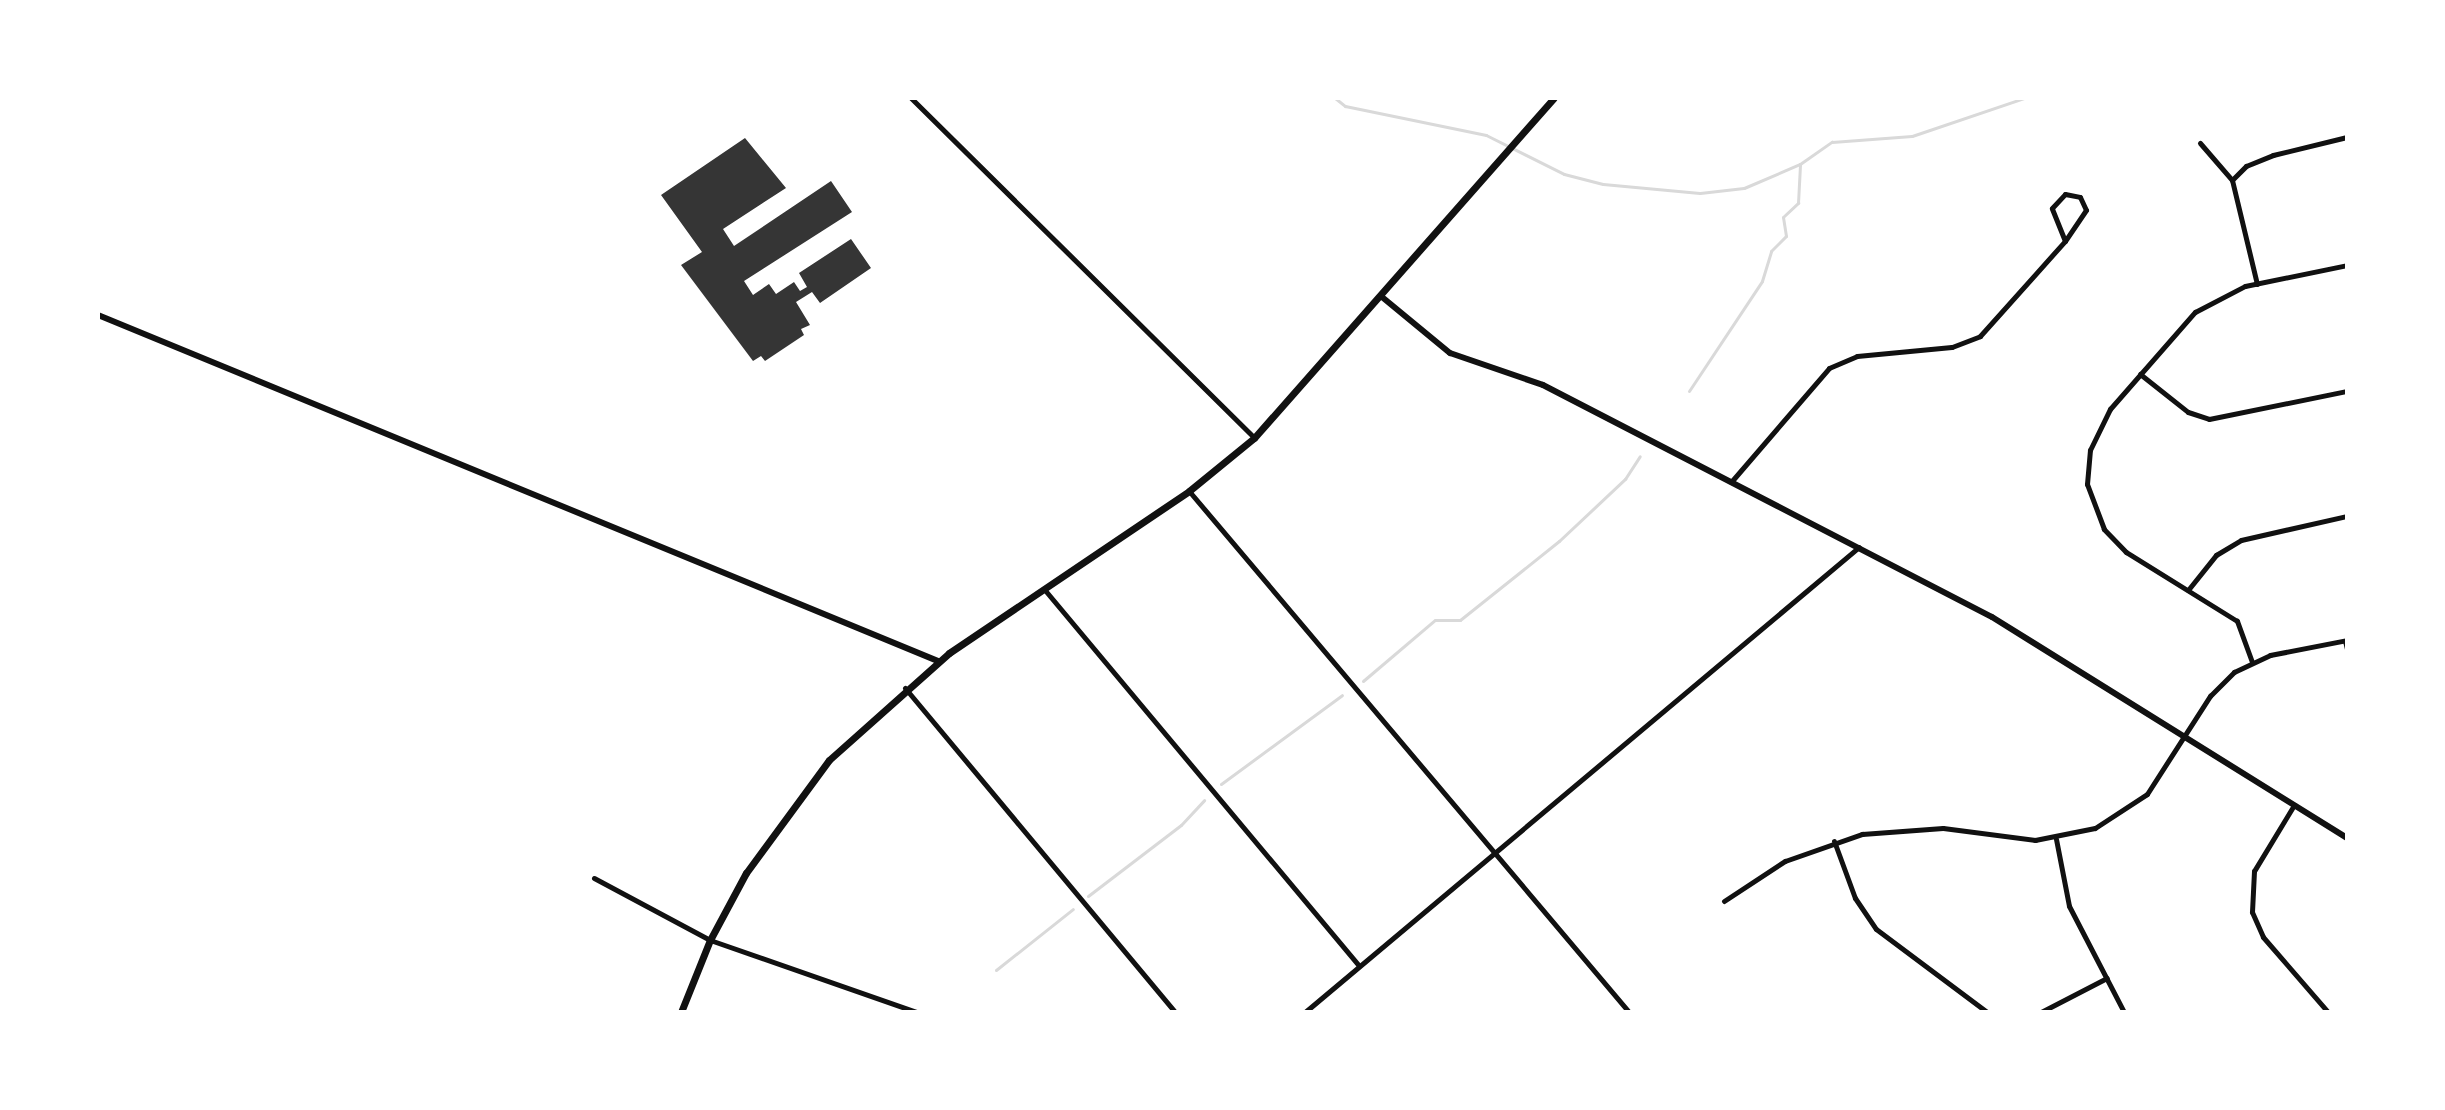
<!DOCTYPE html>
<html>
<head>
<meta charset="utf-8">
<style>
  body { margin:0 }
  #map { position:relative; width:2445px; height:1110px; overflow:hidden; background:#fff; font-family:Poppins,sans-serif }
  div>[style] { position:absolute }
  [style*='--x'] { left:calc(var(--x)*1px); top:calc(var(--y)*1px); width:calc(var(--w)*1px); rotate:calc(var(--a)*1deg) }
  .stream>* { height:3px; margin:-1.5px; padding:0 1.5px; transform-origin:1.5px; border-radius:1.5px; background:#d9d9d9 }
  .building>* { inset:0; background:#353535 }
  .minor>* { height:5px; margin:-2.5px; padding:0 2.5px; transform-origin:2.5px; border-radius:2.5px; background:#111 }
  .tertiary>* { height:6px; margin:-3px; padding:0 3px; transform-origin:3px; border-radius:3px; background:#111 }
  .primary>* { height:7px; margin:-3.5px; padding:0 3.5px; transform-origin:3.5px; border-radius:3.5px; background:#111 }
  span { translate:-50% -50%; white-space:nowrap; text-align:center; line-height:1.15; -webkit-text-stroke:6px #fff; paint-order:stroke }
  .frame { position:absolute; inset:0; border:100px solid #fff; pointer-events:none }
</style>
</head>
<body>
<div id="map">
  <div class="stream">
    <div style="--x:1335;--y:98;--w:13;--a:39"></div>
    <div style="--x:1345;--y:106;--w:144;--a:11.6"></div>
    <div style="--x:1486;--y:135;--w:87;--a:26.6"></div>
    <div style="--x:1564;--y:174;--w:40;--a:14.4"></div>
    <div style="--x:1603;--y:184;--w:97;--a:5.3"></div>
    <div style="--x:1700;--y:193;--w:44;--a:-6.5"></div>
    <div style="--x:1744;--y:188;--w:61;--a:-23.2"></div>
    <div style="--x:1800;--y:164;--w:39;--a:-35"></div>
    <div style="--x:1832;--y:142;--w:80;--a:-4.3"></div>
    <div style="--x:1912;--y:136;--w:118;--a:-18.7"></div>
    <div style="--x:1689;--y:391;--w:132;--a:-56.4"></div>
    <div style="--x:1762;--y:281;--w:31;--a:-73"></div>
    <div style="--x:1771;--y:251;--w:21;--a:-45"></div>
    <div style="--x:1786;--y:236;--w:19;--a:-99"></div>
    <div style="--x:1783;--y:217;--w:21;--a:-43"></div>
    <div style="--x:1798;--y:203;--w:39;--a:-87"></div>
    <div style="--x:1363;--y:681;--w:94;--a:-40.3"></div>
    <div style="--x:1435;--y:620;--w:25;--a:0"></div>
    <div style="--x:1460;--y:620;--w:127;--a:-38.6"></div>
    <div style="--x:1559;--y:541;--w:91;--a:-43.2"></div>
    <div style="--x:1625;--y:479;--w:27;--a:-57"></div>
    <div style="--x:1221;--y:784;--w:150;--a:-36.3"></div>
    <div style="--x:1088;--y:896;--w:117;--a:-37.4"></div>
    <div style="--x:1181;--y:825;--w:34;--a:-47"></div>
    <div style="--x:996;--y:970;--w:98;--a:-38.4"></div>
  </div>
  <div class="building">
    <div style="clip-path:polygon(745px 138px,786px 188px,723px 229px,734px 246px,831px 181px,852px 212px,744px 281px,753px 295px,769px 284px,776px 294px,794px 282px,800px 291px,807px 287px,799px 273px,851px 239px,871px 268px,820px 303px,812px 292px,796px 302px,810px 325px,801px 329px,804px 335px,765px 361px,761px 356px,753px 361px,681px 265px,702px 252px,661px 195px)"></div>
  </div>
  <div class="minor">
    <div style="--x:911;--y:98;--w:483;--a:44.7"></div>
    <div style="--x:2200;--y:143;--w:49;--a:49.1"></div>
    <div style="--x:2232;--y:180;--w:107;--a:76.5"></div>
    <div style="--x:2232;--y:180;--w:20;--a:-45"></div>
    <div style="--x:2246;--y:166;--w:29;--a:-22"></div>
    <div style="--x:2273;--y:155;--w:76;--a:-13.7"></div>
    <div style="--x:2065;--y:194;--w:15;--a:11"></div>
    <div style="--x:2080;--y:197;--w:14;--a:65"></div>
    <div style="--x:2086;--y:210;--w:37;--a:124"></div>
    <div style="--x:2065;--y:241;--w:35;--a:-112"></div>
    <div style="--x:2052;--y:208;--w:19;--a:-47"></div>
    <div style="--x:2140;--y:374;--w:61;--a:38.4"></div>
    <div style="--x:2188;--y:412;--w:22;--a:18"></div>
    <div style="--x:2209;--y:419;--w:141;--a:-11.5"></div>
    <div style="--x:1731;--y:482;--w:150;--a:-49.3"></div>
    <div style="--x:1829;--y:368;--w:30;--a:-23"></div>
    <div style="--x:1857;--y:356;--w:95;--a:-5.4"></div>
    <div style="--x:1952;--y:347;--w:30;--a:-21"></div>
    <div style="--x:1980;--y:336;--w:127;--a:-48.2"></div>
    <div style="--x:1189;--y:491;--w:682;--a:49.82"></div>
    <div style="--x:1044;--y:589;--w:491;--a:50.1"></div>
    <div style="--x:2188;--y:590;--w:45;--a:-51.3"></div>
    <div style="--x:2216;--y:555;--w:29;--a:-31"></div>
    <div style="--x:2241;--y:540;--w:109;--a:-12.8"></div>
    <div style="--x:2345;--y:641;--w:8;--a:76"></div>
    <div style="--x:2252;--y:662;--w:44;--a:-110.1"></div>
    <div style="--x:2237;--y:621;--w:131;--a:-148.1"></div>
    <div style="--x:2126;--y:552;--w:32;--a:-134"></div>
    <div style="--x:2104;--y:529;--w:48;--a:-110.7"></div>
    <div style="--x:2087;--y:484;--w:34;--a:-85"></div>
    <div style="--x:2090;--y:450;--w:46;--a:-64"></div>
    <div style="--x:2110;--y:409;--w:129;--a:-48.8"></div>
    <div style="--x:2195;--y:312;--w:56;--a:-27.5"></div>
    <div style="--x:2245;--y:286;--w:104;--a:-11.6"></div>
    <div style="--x:905;--y:688;--w:422;--a:50.2"></div>
    <div style="--x:2294;--y:805;--w:77;--a:121.2"></div>
    <div style="--x:2254;--y:871;--w:41;--a:92.8"></div>
    <div style="--x:2252;--y:912;--w:27;--a:66"></div>
    <div style="--x:2263;--y:937;--w:99;--a:49.1"></div>
    <div style="--x:2056;--y:839;--w:68;--a:79"></div>
    <div style="--x:2069;--y:906;--w:119;--a:62.6"></div>
    <div style="--x:1834;--y:841;--w:61;--a:69.8"></div>
    <div style="--x:1855;--y:898;--w:37;--a:56"></div>
    <div style="--x:1876;--y:929;--w:139;--a:36.8"></div>
    <div style="--x:594;--y:878;--w:132;--a:28.1"></div>
    <div style="--x:710;--y:940;--w:219;--a:19.2"></div>
    <div style="--x:1724;--y:901;--w:73;--a:-33.3"></div>
    <div style="--x:1785;--y:861;--w:82;--a:-19.3"></div>
    <div style="--x:1862;--y:834;--w:81;--a:-4.2"></div>
    <div style="--x:1943;--y:828;--w:93;--a:7.4"></div>
    <div style="--x:2035;--y:840;--w:61;--a:-11.3"></div>
    <div style="--x:2095;--y:828;--w:62;--a:-33.2"></div>
    <div style="--x:2147;--y:794;--w:117;--a:-57.3"></div>
    <div style="--x:2210;--y:696;--w:34;--a:-45"></div>
    <div style="--x:2234;--y:672;--w:40;--a:-25"></div>
    <div style="--x:2270;--y:655;--w:78;--a:-11"></div>
    <div style="--x:1305;--y:1012;--w:723;--a:-40.01"></div>
    <div style="--x:2041;--y:1012;--w:74;--a:-27.3"></div>
  </div>
  <div class="tertiary">
    <div style="--x:1382;--y:297;--w:88;--a:39.5"></div>
    <div style="--x:1450;--y:353;--w:98;--a:19"></div>
    <div style="--x:1543;--y:385;--w:505;--a:27.33"></div>
    <div style="--x:1992;--y:617;--w:418;--a:31.9"></div>
    <div style="--x:98;--y:315;--w:908;--a:22.39"></div>
  </div>
  <div class="primary">
    <div style="--x:681;--y:1012;--w:78;--a:-68.1"></div>
    <div style="--x:710;--y:940;--w:76;--a:-61.8"></div>
    <div style="--x:746;--y:873;--w:140;--a:-53.7"></div>
    <div style="--x:829;--y:760;--w:161;--a:-41.7"></div>
    <div style="--x:949;--y:653;--w:290;--a:-34"></div>
    <div style="--x:1189;--y:491;--w:84;--a:-39.2"></div>
    <div style="--x:1254;--y:438;--w:453;--a:-48.6"></div>
  </div>
  <div class="frame"></div>
</div>
</body>
</html>
